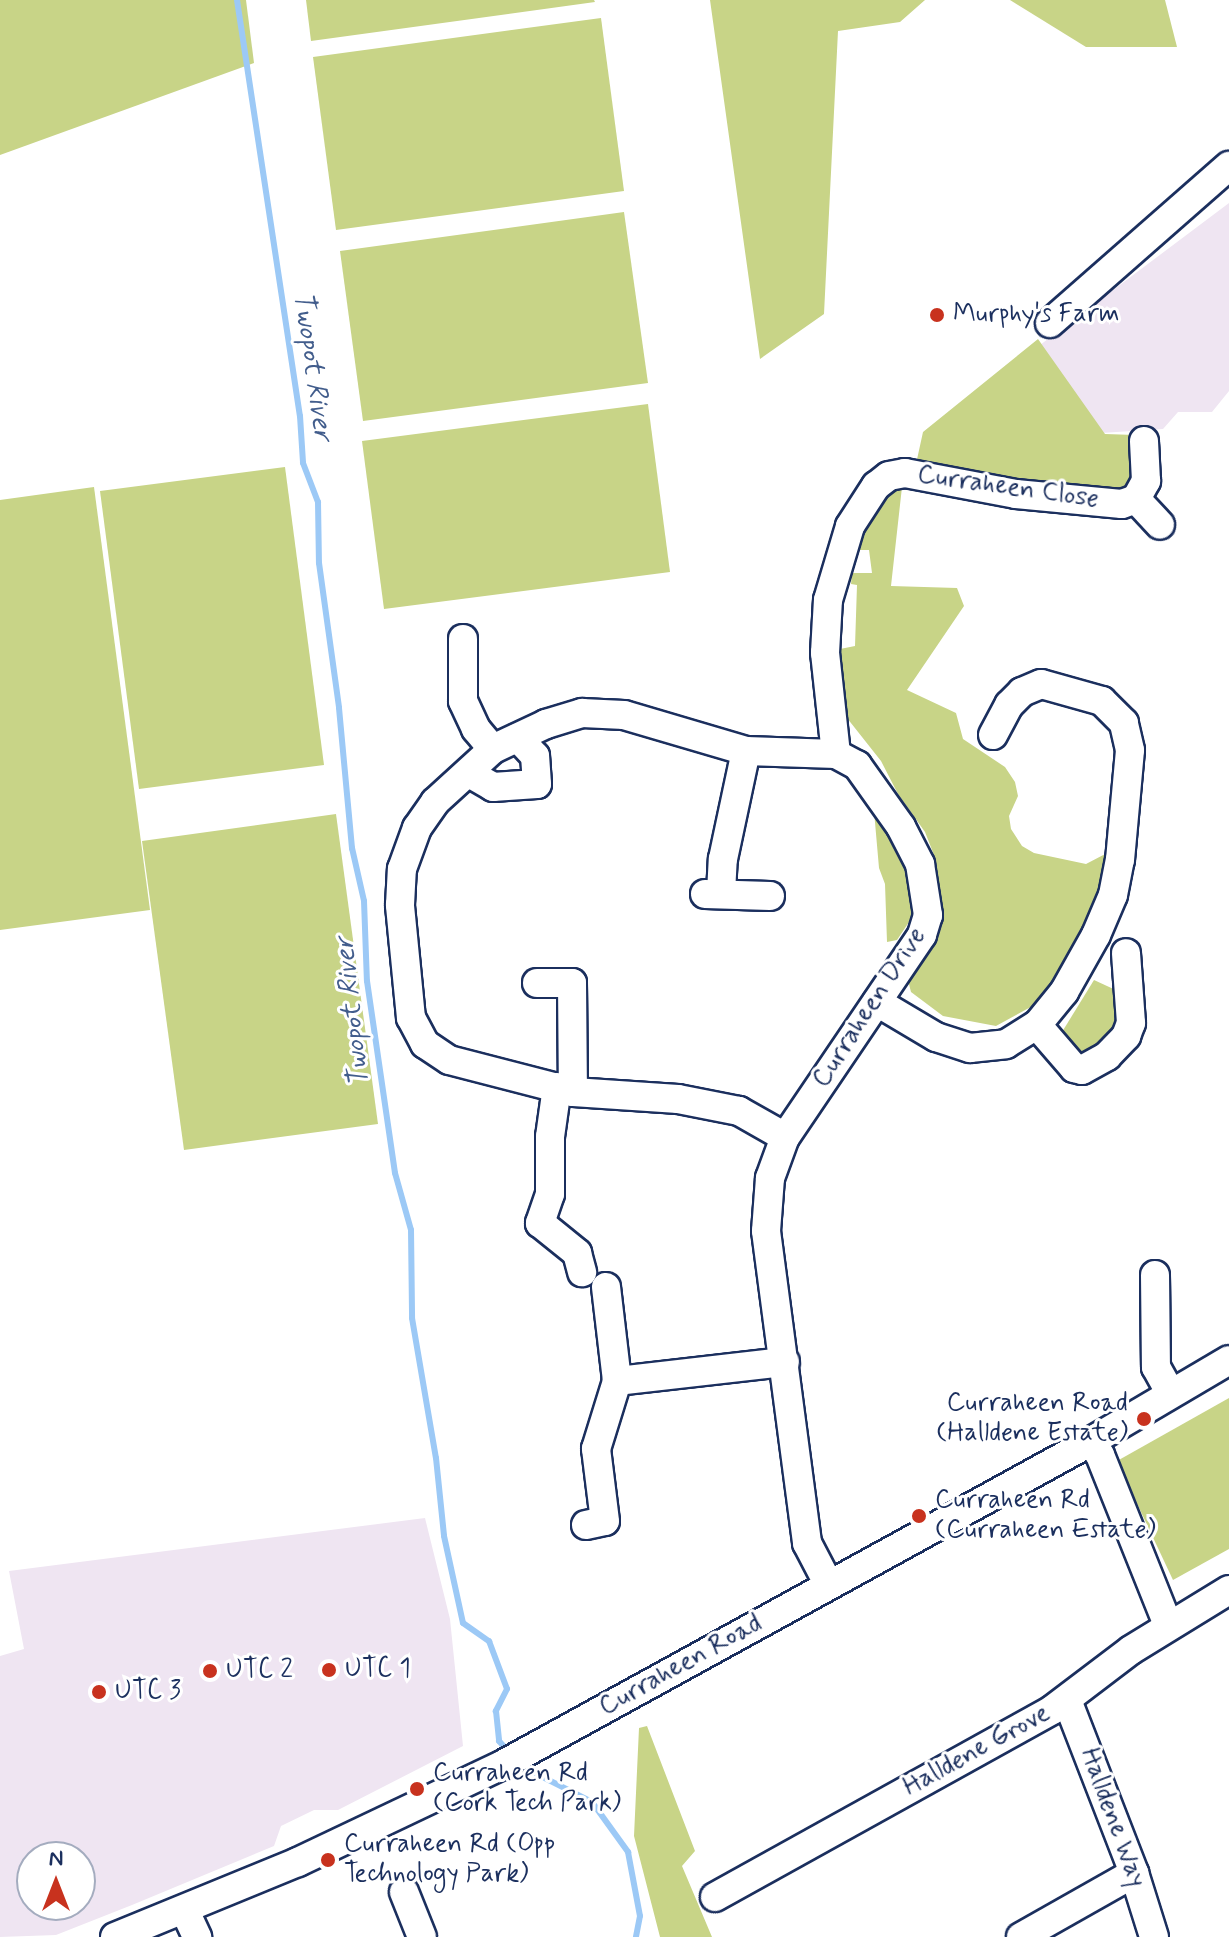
<!DOCTYPE html>
<html>
<head>
<meta charset="utf-8">
<style>
  body { margin:0 }
  #map { position:relative; width:1229px; height:1937px; overflow:hidden; background:#fff; font-family:Mynerve,sans-serif }
  div>[style] { position:absolute }
  [style*='--x'] { left:calc(var(--x)*1px); top:calc(var(--y)*1px); width:calc(var(--w)*1px); rotate:calc(var(--a)*1deg) }
  .built>* { inset:0; background:#efe5f2 }
  .green>* { inset:0; background:#c8d487 }
  .stream>* { height:6px; margin:-3px; padding:0 3px; transform-origin:3px; border-radius:3px; background:#9cc9f6 }
  .roads { filter:drop-shadow(2px 0 #1b2f5e) drop-shadow(-2px 0 #1b2f5e) drop-shadow(0 2px #1b2f5e) drop-shadow(0 -2px #1b2f5e) }
  .minor>* { height:28px; margin:-14px; padding:0 14px; transform-origin:14px; border-radius:14px; background:#fff }
  .dots>* { width:22px; height:22px; translate:-50% -50%; box-sizing:border-box; border:4px solid #fff; border-radius:50% }
  span { translate:-50% -50%; white-space:nowrap; text-align:center; line-height:1.15; -webkit-text-stroke:6px #fff; paint-order:stroke }
  .poi-label { font-size:26px; color:#1b2f5e }
  .left { translate:0 -50%; text-align:left }
  .right { translate:-100% -50%; text-align:right }
  .street-label { font-size:26px; color:#1b2f5e }
  .water-label { font-size:28px; color:#425d8c; font-style:italic }
  .north { position:absolute; left:16px; top:1841px; width:80px; height:80px; box-sizing:border-box; background:#fff; border:2px solid #a4acbf; border-radius:50%; rotate:0deg; font-size:22px; font-weight:700; line-height:32px; text-align:center; color:#1b2f5e }
  .north::after { content:''; display:block; margin:auto; width:28px; height:36px; background:#c8321e; clip-path:polygon(50% 0,100% 100%,50% 72%,0 100%) }
</style>
</head>
<body>
<div id="map">
  <div class="built">
    <div style="clip-path:polygon(1229px 203px,1229px 391px,1212px 412px,1178px 412px,1163px 429px,1101px 433px,1040px 345px)"></div>
    <div style="clip-path:polygon(evenodd,425px 1518px,450px 1619px,463px 1746px,338px 1810px,314px 1810px,281px 1826px,274px 1846px,132px 1905px,56px 1935px,0 1937px,0 1656px,24px 1649px,9px 1571px,425px 1518px,80px 1857px,80px 1905px,32px 1905px,32px 1857px,80px 1857px)"></div>
  </div>
  <div class="green">
    <div style="clip-path:polygon(0 0,246px 0,254px 63px,0 155px)"></div>
    <div style="clip-path:polygon(306px 0,594px 0,595px 2px,311px 41px)"></div>
    <div style="clip-path:polygon(710px 0,925px 0,900px 22px,838px 31px,824px 314px,760px 359px)"></div>
    <div style="clip-path:polygon(1010px 0,1165px 0,1177px 47px,1086px 47px)"></div>
    <div style="clip-path:polygon(601px 18px,624px 191px,336px 230px,313px 57px)"></div>
    <div style="clip-path:polygon(624px 212px,648px 383px,363px 421px,340px 251px)"></div>
    <div style="clip-path:polygon(1038px 339px,1105px 434px,1135px 435px,1139px 479px,1115px 496px,916px 464px,923px 432px)"></div>
    <div style="clip-path:polygon(648px 404px,670px 572px,384px 609px,362px 441px)"></div>
    <div style="clip-path:polygon(285px 467px,324px 765px,139px 789px,100px 491px)"></div>
    <div style="clip-path:polygon(94px 487px,150px 910px,0 930px,0 500px)"></div>
    <div style="clip-path:polygon(902px 487px,891px 586px,957px 588px,964px 606px,907px 690px,956px 713px,963px 739px,1005px 767px,1015px 782px,1018px 796px,1009px 816px,1011px 829px,1022px 846px,1034px 853px,1086px 864px,1109px 852px,1086px 934px,1057px 981px,1038px 1003px,996px 1026px,943px 1016px,911px 992px,908px 980px,941px 911px,934px 855px,925px 832px,898px 794px,881px 761px,847px 718px,842px 699px,840px 649px,855px 646px,857px 585px,851px 584px,852px 573px,872px 573px,869px 550px,856px 550px,863px 531px,888px 493px)"></div>
    <div style="clip-path:polygon(874px 811px,890px 830px,901px 855px,912px 901px,911px 919px,897px 940px,887px 942px,885px 884px,879px 868px)"></div>
    <div style="clip-path:polygon(336px 814px,378px 1124px,184px 1150px,142px 841px)"></div>
    <div style="clip-path:polygon(1094px 980px,1120px 992px,1117px 1032px,1089px 1052px,1079px 1054px,1062px 1032px)"></div>
    <div style="clip-path:polygon(1229px 1398px,1229px 1549px,1173px 1580px,1117px 1461px)"></div>
    <div style="clip-path:polygon(647px 1726px,695px 1851px,682px 1866px,712px 1937px,660px 1937px,634px 1836px,639px 1728px)"></div>
  </div>
  <div class="stream">
    <div style="--x:237;--y:0;--w:421;--a:81.4"></div>
    <div style="--x:300;--y:416;--w:47;--a:86.3"></div>
    <div style="--x:303;--y:463;--w:42;--a:69"></div>
    <div style="--x:318;--y:502;--w:61;--a:89.1"></div>
    <div style="--x:319;--y:563;--w:146;--a:82.1"></div>
    <div style="--x:339;--y:708;--w:141;--a:84.7"></div>
    <div style="--x:352;--y:848;--w:54;--a:77.2"></div>
    <div style="--x:364;--y:901;--w:80;--a:87.9"></div>
    <div style="--x:367;--y:981;--w:194;--a:81.7"></div>
    <div style="--x:395;--y:1173;--w:59;--a:74.3"></div>
    <div style="--x:411;--y:1230;--w:88;--a:89.3"></div>
    <div style="--x:412;--y:1318;--w:142;--a:80.3"></div>
    <div style="--x:436;--y:1458;--w:78;--a:84.1"></div>
    <div style="--x:444;--y:1536;--w:89;--a:77.7"></div>
    <div style="--x:463;--y:1623;--w:32;--a:35"></div>
    <div style="--x:489;--y:1641;--w:51;--a:69.4"></div>
    <div style="--x:507;--y:1689;--w:25;--a:117"></div>
    <div style="--x:496;--y:1711;--w:30;--a:84"></div>
    <div style="--x:499;--y:1741;--w:13;--a:48"></div>
    <div style="--x:521;--y:1766;--w:80;--a:26.9"></div>
    <div style="--x:592;--y:1802;--w:62;--a:54.2"></div>
    <div style="--x:628;--y:1852;--w:65;--a:79.4"></div>
    <div style="--x:640;--y:1916;--w:21;--a:101"></div>
  </div>
  <div class="roads">
    <div class="minor">
      <div style="--x:1050;--y:323;--w:238;--a:-41.3"></div>
      <div style="--x:1136;--y:499;--w:35;--a:47"></div>
      <div style="--x:463;--y:639;--w:62;--a:90"></div>
      <div style="--x:463;--y:701;--w:31;--a:65"></div>
      <div style="--x:476;--y:729;--w:26;--a:50"></div>
      <div style="--x:836;--y:754;--w:102;--a:-96.2"></div>
      <div style="--x:825;--y:653;--w:53;--a:-86.8"></div>
      <div style="--x:828;--y:600;--w:77;--a:-73.4"></div>
      <div style="--x:850;--y:526;--w:48;--a:-57"></div>
      <div style="--x:876;--y:486;--w:16;--a:-38"></div>
      <div style="--x:889;--y:476;--w:16;--a:-11"></div>
      <div style="--x:905;--y:473;--w:113;--a:10.7"></div>
      <div style="--x:1016;--y:494;--w:106;--a:5.4"></div>
      <div style="--x:1122;--y:504;--w:15;--a:-20"></div>
      <div style="--x:1136;--y:499;--w:21;--a:-61"></div>
      <div style="--x:1146;--y:481;--w:40;--a:-92.9"></div>
      <div style="--x:469;--y:773;--w:28;--a:30"></div>
      <div style="--x:493;--y:787;--w:44;--a:-3.9"></div>
      <div style="--x:537;--y:784;--w:28;--a:-94"></div>
      <div style="--x:535;--y:756;--w:25;--a:-133"></div>
      <div style="--x:721;--y:893;--w:34;--a:-87"></div>
      <div style="--x:723;--y:859;--w:110;--a:-78"></div>
      <div style="--x:705;--y:894;--w:65;--a:1.8"></div>
      <div style="--x:537;--y:983;--w:35;--a:0"></div>
      <div style="--x:572;--y:983;--w:109;--a:89.5"></div>
      <div style="--x:877;--y:1002;--w:69;--a:30.7"></div>
      <div style="--x:936;--y:1037;--w:36;--a:18"></div>
      <div style="--x:970;--y:1048;--w:36;--a:-6"></div>
      <div style="--x:1006;--y:1044;--w:36;--a:-32"></div>
      <div style="--x:1037;--y:1025;--w:43;--a:-50.7"></div>
      <div style="--x:1064;--y:992;--w:65;--a:-60.7"></div>
      <div style="--x:1096;--y:935;--w:43;--a:-67"></div>
      <div style="--x:1113;--y:895;--w:36;--a:-79"></div>
      <div style="--x:1120;--y:860;--w:110;--a:-84.8"></div>
      <div style="--x:1130;--y:750;--w:28;--a:-103"></div>
      <div style="--x:1124;--y:723;--w:31;--a:-135"></div>
      <div style="--x:1102;--y:701;--w:63;--a:-164.4"></div>
      <div style="--x:1041;--y:684;--w:21;--a:157"></div>
      <div style="--x:1022;--y:692;--w:18;--a:135"></div>
      <div style="--x:1009;--y:705;--w:34;--a:118"></div>
      <div style="--x:1037;--y:1025;--w:57;--a:49.3"></div>
      <div style="--x:1074;--y:1068;--w:8;--a:14"></div>
      <div style="--x:1082;--y:1070;--w:29;--a:-29"></div>
      <div style="--x:1107;--y:1056;--w:28;--a:-46"></div>
      <div style="--x:1126;--y:1036;--w:14;--a:-69"></div>
      <div style="--x:1131;--y:1023;--w:70;--a:-94.1"></div>
      <div style="--x:557;--y:1087;--w:50;--a:98"></div>
      <div style="--x:550;--y:1137;--w:57;--a:90"></div>
      <div style="--x:550;--y:1194;--w:31;--a:109"></div>
      <div style="--x:540;--y:1223;--w:48;--a:39"></div>
      <div style="--x:577;--y:1253;--w:20;--a:75"></div>
      <div style="--x:785;--y:1137;--w:53;--a:-150.5"></div>
      <div style="--x:739;--y:1111;--w:62;--a:-168.9"></div>
      <div style="--x:678;--y:1099;--w:105;--a:-176.2"></div>
      <div style="--x:573;--y:1092;--w:128;--a:-165.5"></div>
      <div style="--x:449;--y:1060;--w:29;--a:-146"></div>
      <div style="--x:425;--y:1044;--w:30;--a:-118"></div>
      <div style="--x:411;--y:1018;--w:114;--a:-95.6"></div>
      <div style="--x:400;--y:905;--w:36;--a:-87"></div>
      <div style="--x:402;--y:869;--w:44;--a:-69.9"></div>
      <div style="--x:417;--y:828;--w:32;--a:-55"></div>
      <div style="--x:435;--y:802;--w:79;--a:-42.4"></div>
      <div style="--x:493;--y:749;--w:59;--a:-25.3"></div>
      <div style="--x:546;--y:724;--w:38;--a:-17"></div>
      <div style="--x:582;--y:713;--w:42;--a:2.7"></div>
      <div style="--x:624;--y:715;--w:127;--a:16.4"></div>
      <div style="--x:746;--y:751;--w:90;--a:1.9"></div>
      <div style="--x:836;--y:754;--w:24;--a:28"></div>
      <div style="--x:857;--y:765;--w:76;--a:54.6"></div>
      <div style="--x:901;--y:827;--w:42;--a:62.8"></div>
      <div style="--x:920;--y:864;--w:52;--a:81.1"></div>
      <div style="--x:928;--y:915;--w:21;--a:107"></div>
      <div style="--x:922;--y:935;--w:244;--a:124.1"></div>
      <div style="--x:785;--y:1137;--w:44;--a:110.1"></div>
      <div style="--x:770;--y:1178;--w:53;--a:94.3"></div>
      <div style="--x:766;--y:1231;--w:315;--a:82.5"></div>
      <div style="--x:807;--y:1543;--w:47;--a:62.4"></div>
      <div style="--x:1155;--y:1275;--w:92;--a:89.4"></div>
      <div style="--x:1156;--y:1367;--w:29;--a:61"></div>
      <div style="--x:606;--y:1287;--w:95;--a:83.3"></div>
      <div style="--x:1090;--y:1442;--w:16;--a:52"></div>
      <div style="--x:1100;--y:1455;--w:183;--a:68.2"></div>
      <div style="--x:586;--y:1525;--w:19;--a:-12"></div>
      <div style="--x:605;--y:1521;--w:73;--a:-97.1"></div>
      <div style="--x:596;--y:1449;--w:71;--a:-72.8"></div>
      <div style="--x:617;--y:1381;--w:169;--a:-6.5"></div>
      <div style="--x:1067;--y:1700;--w:186;--a:68.8"></div>
      <div style="--x:1134;--y:1873;--w:67;--a:72.6"></div>
      <div style="--x:404;--y:1892;--w:48;--a:68.2"></div>
      <div style="--x:715;--y:1897;--w:385;--a:-29"></div>
      <div style="--x:1052;--y:1710;--w:99;--a:-37.2"></div>
      <div style="--x:1131;--y:1650;--w:115;--a:-31.5"></div>
      <div style="--x:185;--y:1911;--w:29;--a:65"></div>
      <div style="--x:115;--y:1937;--w:198;--a:-22.3"></div>
      <div style="--x:298;--y:1862;--w:228;--a:-25.4"></div>
      <div style="--x:504;--y:1764;--w:669;--a:-28.79"></div>
      <div style="--x:1090;--y:1442;--w:161;--a:-30.5"></div>
      <div style="--x:1021;--y:1937;--w:130;--a:-29.5"></div>
    </div>
  </div>
  <div class="dots">
    <div style="left:937px;top:315px;background:#c8321e"></div>
    <div style="left:1144px;top:1419px;background:#c8321e"></div>
    <div style="left:919px;top:1516px;background:#c8321e"></div>
    <div style="left:329px;top:1670px;background:#c8321e"></div>
    <div style="left:210px;top:1671px;background:#c8321e"></div>
    <div style="left:99px;top:1692px;background:#c8321e"></div>
    <div style="left:417px;top:1789px;background:#c8321e"></div>
    <div style="left:328px;top:1860px;background:#c8321e"></div>
  </div>
  <div class="poi-label">
    <span class="left" style="left:953px;top:315px">Murphy's Farm</span>
    <span class="right" style="left:1128px;top:1419px">Curraheen Road<br>(Halldene Estate)</span>
    <span class="left" style="left:935px;top:1516px">Curraheen Rd<br>(Curraheen Estate)</span>
    <span class="left" style="left:345px;top:1670px">UTC 1</span>
    <span class="left" style="left:226px;top:1671px">UTC 2</span>
    <span class="left" style="left:115px;top:1692px">UTC 3</span>
    <span class="left" style="left:433px;top:1789px">Curraheen Rd<br>(Cork Tech Park)</span>
    <span class="left" style="left:344px;top:1860px">Curraheen Rd (Opp<br>Technology Park)</span>
  </div>
  <div class="street-label">
    <span style="left:1008px;top:488px;rotate:8deg">Curraheen Close</span>
    <span style="left:870px;top:1008px;rotate:-57deg">Curraheen Drive</span>
    <span style="left:681px;top:1666px;rotate:-29deg">Curraheen Road</span>
    <span style="left:977px;top:1751px;rotate:-29deg">Halldene Grove</span>
    <span style="left:1112px;top:1818px;rotate:70deg">Halldene Way</span>
  </div>
  <div class="water-label">
    <span style="left:312px;top:366px;rotate:82deg">Twopot River</span>
    <span style="left:353px;top:1012px;rotate:-96deg">Twopot River</span>
  </div>
  <div class="north">N</div>
</div>
</body>
</html>
